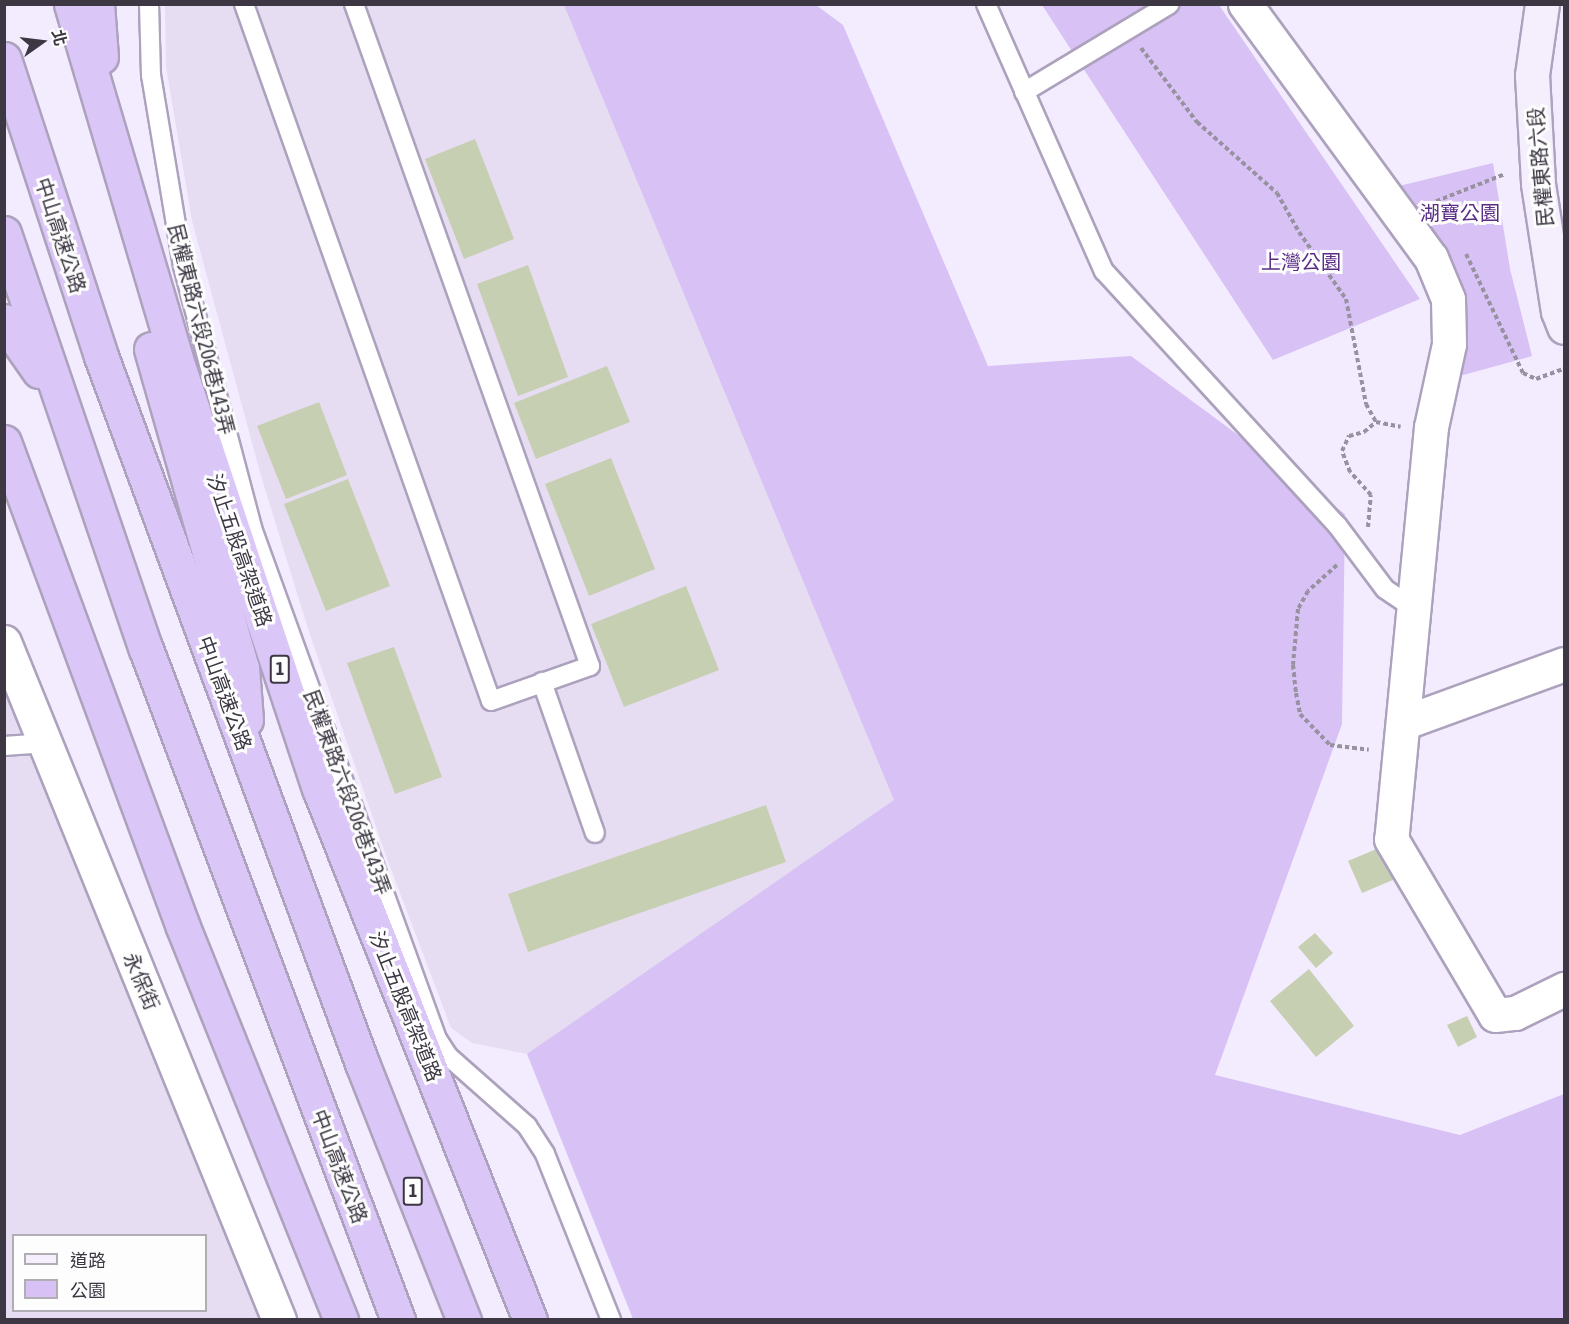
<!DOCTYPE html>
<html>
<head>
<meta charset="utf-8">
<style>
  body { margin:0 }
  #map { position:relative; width:1569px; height:1324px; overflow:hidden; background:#f3ecfe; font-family:"Asap Condensed","Noto Sans TC",sans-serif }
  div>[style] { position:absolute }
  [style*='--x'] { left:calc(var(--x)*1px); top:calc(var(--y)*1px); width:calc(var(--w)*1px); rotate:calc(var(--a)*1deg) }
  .built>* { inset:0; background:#e6ddf3 }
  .green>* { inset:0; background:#d7c1f5 }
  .building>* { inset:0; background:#c7cfb2 }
  .path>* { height:4px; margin-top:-2px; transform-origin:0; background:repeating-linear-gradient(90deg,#9791a0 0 4.5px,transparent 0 7.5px) }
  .roads { filter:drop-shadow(2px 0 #ada2bd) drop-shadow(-2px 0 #ada2bd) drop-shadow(0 2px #ada2bd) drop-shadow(0 -2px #ada2bd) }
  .service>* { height:18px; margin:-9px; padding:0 9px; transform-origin:9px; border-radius:9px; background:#fff }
  .minor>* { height:33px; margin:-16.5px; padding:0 16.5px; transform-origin:16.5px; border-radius:16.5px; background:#fff }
  .secondary>* { height:33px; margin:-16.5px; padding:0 16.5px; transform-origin:16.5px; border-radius:16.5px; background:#f4eefd }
  .motorway>* { height:33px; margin:-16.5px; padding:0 16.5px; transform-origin:16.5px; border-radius:16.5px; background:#dbc6f8 }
  span { translate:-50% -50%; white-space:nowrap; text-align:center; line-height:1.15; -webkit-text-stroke:6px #fdfdfd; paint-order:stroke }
  .shield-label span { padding:2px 4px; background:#fdfdfd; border:2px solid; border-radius:4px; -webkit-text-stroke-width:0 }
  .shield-label { font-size:18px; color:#3c3743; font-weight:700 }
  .street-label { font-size:20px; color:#3c3743 }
  .park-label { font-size:20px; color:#5a2d86 }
  .frame { position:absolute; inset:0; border:6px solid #3c3743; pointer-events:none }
  .legend { position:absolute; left:12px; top:1234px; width:195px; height:78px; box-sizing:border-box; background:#fdfdfd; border:2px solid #b0aeb3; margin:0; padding:8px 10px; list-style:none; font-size:18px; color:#3c3743 }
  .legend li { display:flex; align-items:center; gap:12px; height:30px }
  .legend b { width:30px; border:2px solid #b0aeb3 }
  .north { position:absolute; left:12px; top:12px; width:60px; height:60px; -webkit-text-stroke:4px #fdfdfd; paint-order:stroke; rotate:76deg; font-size:16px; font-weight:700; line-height:24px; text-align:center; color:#3c3743 }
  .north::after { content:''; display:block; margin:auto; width:21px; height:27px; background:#3c3743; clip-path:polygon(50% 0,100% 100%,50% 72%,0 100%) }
</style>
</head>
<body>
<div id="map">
  <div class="built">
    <div style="clip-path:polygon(165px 5px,627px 5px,911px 820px,527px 1054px,472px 1043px,451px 1028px,386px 856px,308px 629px,261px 476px,192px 221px,166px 67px)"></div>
    <div style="clip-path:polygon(evenodd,5px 673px,263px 1319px,5px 1319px,5px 673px,14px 1236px,206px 1236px,206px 1310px,14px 1310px,14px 1236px)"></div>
  </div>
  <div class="green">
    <div style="clip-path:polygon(564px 5px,816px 5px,843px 25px,988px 366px,1131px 356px,1345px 514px,1342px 724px,1215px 1075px,1460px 1135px,1564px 1094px,1564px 1319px,633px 1319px,527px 1054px,894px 800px)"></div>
    <div style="clip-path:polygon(1042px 5px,1219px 5px,1420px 299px,1273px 360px)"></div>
    <div style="clip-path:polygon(1493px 163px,1510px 269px,1532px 356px,1456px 377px,1460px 295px,1399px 186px)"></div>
  </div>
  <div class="building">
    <div style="clip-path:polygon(475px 139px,514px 239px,464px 259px,425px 159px)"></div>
    <div style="clip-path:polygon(528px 265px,568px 377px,518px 396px,477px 284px)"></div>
    <div style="clip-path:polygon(607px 366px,630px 422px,536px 459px,514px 403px)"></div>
    <div style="clip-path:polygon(319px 402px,347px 475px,286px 499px,257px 426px)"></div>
    <div style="clip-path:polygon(611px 458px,655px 569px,589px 596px,545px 484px)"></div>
    <div style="clip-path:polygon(348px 479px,390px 586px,326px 611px,284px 504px)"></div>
    <div style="clip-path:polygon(686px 586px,719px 670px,624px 707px,591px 624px)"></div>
    <div style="clip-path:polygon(394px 647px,442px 777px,395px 794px,347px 663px)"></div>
    <div style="clip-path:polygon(766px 805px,786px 862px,528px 952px,508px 894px)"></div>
    <div style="clip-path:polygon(1386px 845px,1400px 877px,1362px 893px,1348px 861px)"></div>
    <div style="clip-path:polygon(1315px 933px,1333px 953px,1316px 968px,1298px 947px)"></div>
    <div style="clip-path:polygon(1309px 969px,1354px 1026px,1316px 1057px,1270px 1001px)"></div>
    <div style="clip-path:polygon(1467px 1016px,1477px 1037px,1458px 1047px,1447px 1025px)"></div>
  </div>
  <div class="path">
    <div style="--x:1141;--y:48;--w:93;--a:52.9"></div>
    <div style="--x:1197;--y:122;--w:107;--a:41.6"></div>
    <div style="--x:1277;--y:193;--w:45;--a:60.6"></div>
    <div style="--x:1299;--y:232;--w:82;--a:55"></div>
    <div style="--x:1346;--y:299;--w:107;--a:79.2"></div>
    <div style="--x:1366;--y:404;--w:21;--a:61"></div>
    <div style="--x:1376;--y:422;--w:25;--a:11"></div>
    <div style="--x:1429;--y:204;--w:82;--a:-21.5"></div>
    <div style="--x:1466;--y:254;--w:132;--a:64.4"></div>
    <div style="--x:1523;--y:373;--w:14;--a:25"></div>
    <div style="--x:1536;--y:379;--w:30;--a:-20"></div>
    <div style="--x:1368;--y:527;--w:32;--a:-85"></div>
    <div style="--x:1371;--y:495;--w:31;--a:-132"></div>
    <div style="--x:1350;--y:472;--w:22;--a:-111"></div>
    <div style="--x:1342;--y:451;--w:17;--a:-65"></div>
    <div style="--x:1349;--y:436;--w:16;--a:-15"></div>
    <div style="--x:1364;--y:432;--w:16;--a:-40"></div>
    <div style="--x:1337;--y:565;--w:39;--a:138"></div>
    <div style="--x:1308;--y:591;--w:21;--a:119"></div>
    <div style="--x:1298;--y:609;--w:56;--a:95.1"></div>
    <div style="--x:1293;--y:665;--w:28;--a:84"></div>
    <div style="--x:1296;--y:693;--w:21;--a:79"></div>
    <div style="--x:1300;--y:714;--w:43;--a:45.9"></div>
    <div style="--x:1330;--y:745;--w:39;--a:7"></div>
  </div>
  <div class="roads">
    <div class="service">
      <div style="--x:149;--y:4;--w:71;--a:88.4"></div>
      <div style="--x:151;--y:75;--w:194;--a:80.5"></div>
      <div style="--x:183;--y:266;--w:271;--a:75.2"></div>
      <div style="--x:252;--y:528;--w:543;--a:70.1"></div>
      <div style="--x:437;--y:1039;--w:20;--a:57"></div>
      <div style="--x:448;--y:1056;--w:106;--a:41.5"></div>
      <div style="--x:527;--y:1126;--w:33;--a:57"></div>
      <div style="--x:545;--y:1154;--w:179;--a:68.3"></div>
      <div style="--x:244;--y:4;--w:739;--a:70.49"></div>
      <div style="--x:491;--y:701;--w:105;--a:-19.5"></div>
      <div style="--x:590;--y:666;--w:703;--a:-109.62"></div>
      <div style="--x:986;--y:4;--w:292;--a:66.2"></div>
      <div style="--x:1104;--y:271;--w:345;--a:47.5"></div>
      <div style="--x:1337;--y:525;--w:80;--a:53.1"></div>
      <div style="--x:1385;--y:589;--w:37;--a:34"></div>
      <div style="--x:1024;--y:92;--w:170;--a:-31.1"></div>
      <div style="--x:542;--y:682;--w:160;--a:70.7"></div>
      <div style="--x:4;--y:746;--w:39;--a:-4"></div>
    </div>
    <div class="minor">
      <div style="--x:1245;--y:4;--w:315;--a:53.8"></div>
      <div style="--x:1431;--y:258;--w:44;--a:67.5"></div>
      <div style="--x:1448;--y:299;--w:45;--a:88.7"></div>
      <div style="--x:1449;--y:344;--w:85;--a:102.2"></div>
      <div style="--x:1431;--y:427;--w:414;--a:95.5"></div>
      <div style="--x:1391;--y:839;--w:204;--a:59.4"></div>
      <div style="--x:1495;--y:1015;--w:20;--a:-6"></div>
      <div style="--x:1515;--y:1013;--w:55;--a:-26.1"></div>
      <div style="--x:4;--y:642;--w:732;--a:67.92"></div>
      <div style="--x:1405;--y:722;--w:169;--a:-20"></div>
    </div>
    <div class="secondary">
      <div style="--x:1542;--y:4;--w:72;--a:98"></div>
      <div style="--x:1532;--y:75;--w:109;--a:86.8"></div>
      <div style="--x:1538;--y:184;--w:129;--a:81.1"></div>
      <div style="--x:1558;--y:311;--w:17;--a:69"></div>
    </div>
    <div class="motorway">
      <div style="--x:71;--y:4;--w:383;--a:73.5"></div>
      <div style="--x:180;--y:371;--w:440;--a:71.6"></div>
      <div style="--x:319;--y:788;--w:572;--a:68.37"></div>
      <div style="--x:97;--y:4;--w:53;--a:85.7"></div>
      <div style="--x:4;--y:59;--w:312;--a:71.9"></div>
      <div style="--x:101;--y:356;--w:754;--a:69.74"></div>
      <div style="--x:362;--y:1063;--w:277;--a:68.4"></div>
      <div style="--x:4;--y:233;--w:440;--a:71.2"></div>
      <div style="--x:146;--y:649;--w:717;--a:69.42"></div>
      <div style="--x:4;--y:321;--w:61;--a:55"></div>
      <div style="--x:151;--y:349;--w:332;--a:74.1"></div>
      <div style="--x:242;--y:668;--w:52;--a:85.6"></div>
      <div style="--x:4;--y:442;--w:517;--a:69.74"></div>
      <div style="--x:183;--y:927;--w:424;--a:68.1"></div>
    </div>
  </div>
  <div class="shield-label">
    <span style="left:280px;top:669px">1</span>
    <span style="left:413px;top:1191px">1</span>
  </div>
  <div class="street-label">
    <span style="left:1540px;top:167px;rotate:-95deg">民權東路六段</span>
    <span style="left:61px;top:235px;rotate:72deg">中山高速公路</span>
    <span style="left:202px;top:329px;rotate:76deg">民權東路六段206巷143弄</span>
    <span style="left:240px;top:550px;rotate:71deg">汐止五股高架道路</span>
    <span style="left:225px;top:693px;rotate:70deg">中山高速公路</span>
    <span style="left:348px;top:792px;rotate:70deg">民權東路六段206巷143弄</span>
    <span style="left:142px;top:981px;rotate:67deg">永保街</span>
    <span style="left:406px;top:1006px;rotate:68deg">汐止五股高架道路</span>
    <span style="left:340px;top:1166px;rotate:69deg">中山高速公路</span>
  </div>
  <div class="park-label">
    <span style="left:1460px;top:212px">湖寶公園</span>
    <span style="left:1301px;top:261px">上灣公園</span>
  </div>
  <div class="frame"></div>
  <ul class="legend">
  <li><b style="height:8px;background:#f4eefd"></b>道路</li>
  <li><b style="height:16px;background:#d7c1f5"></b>公園</li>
  </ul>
  <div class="north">北</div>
</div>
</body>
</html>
